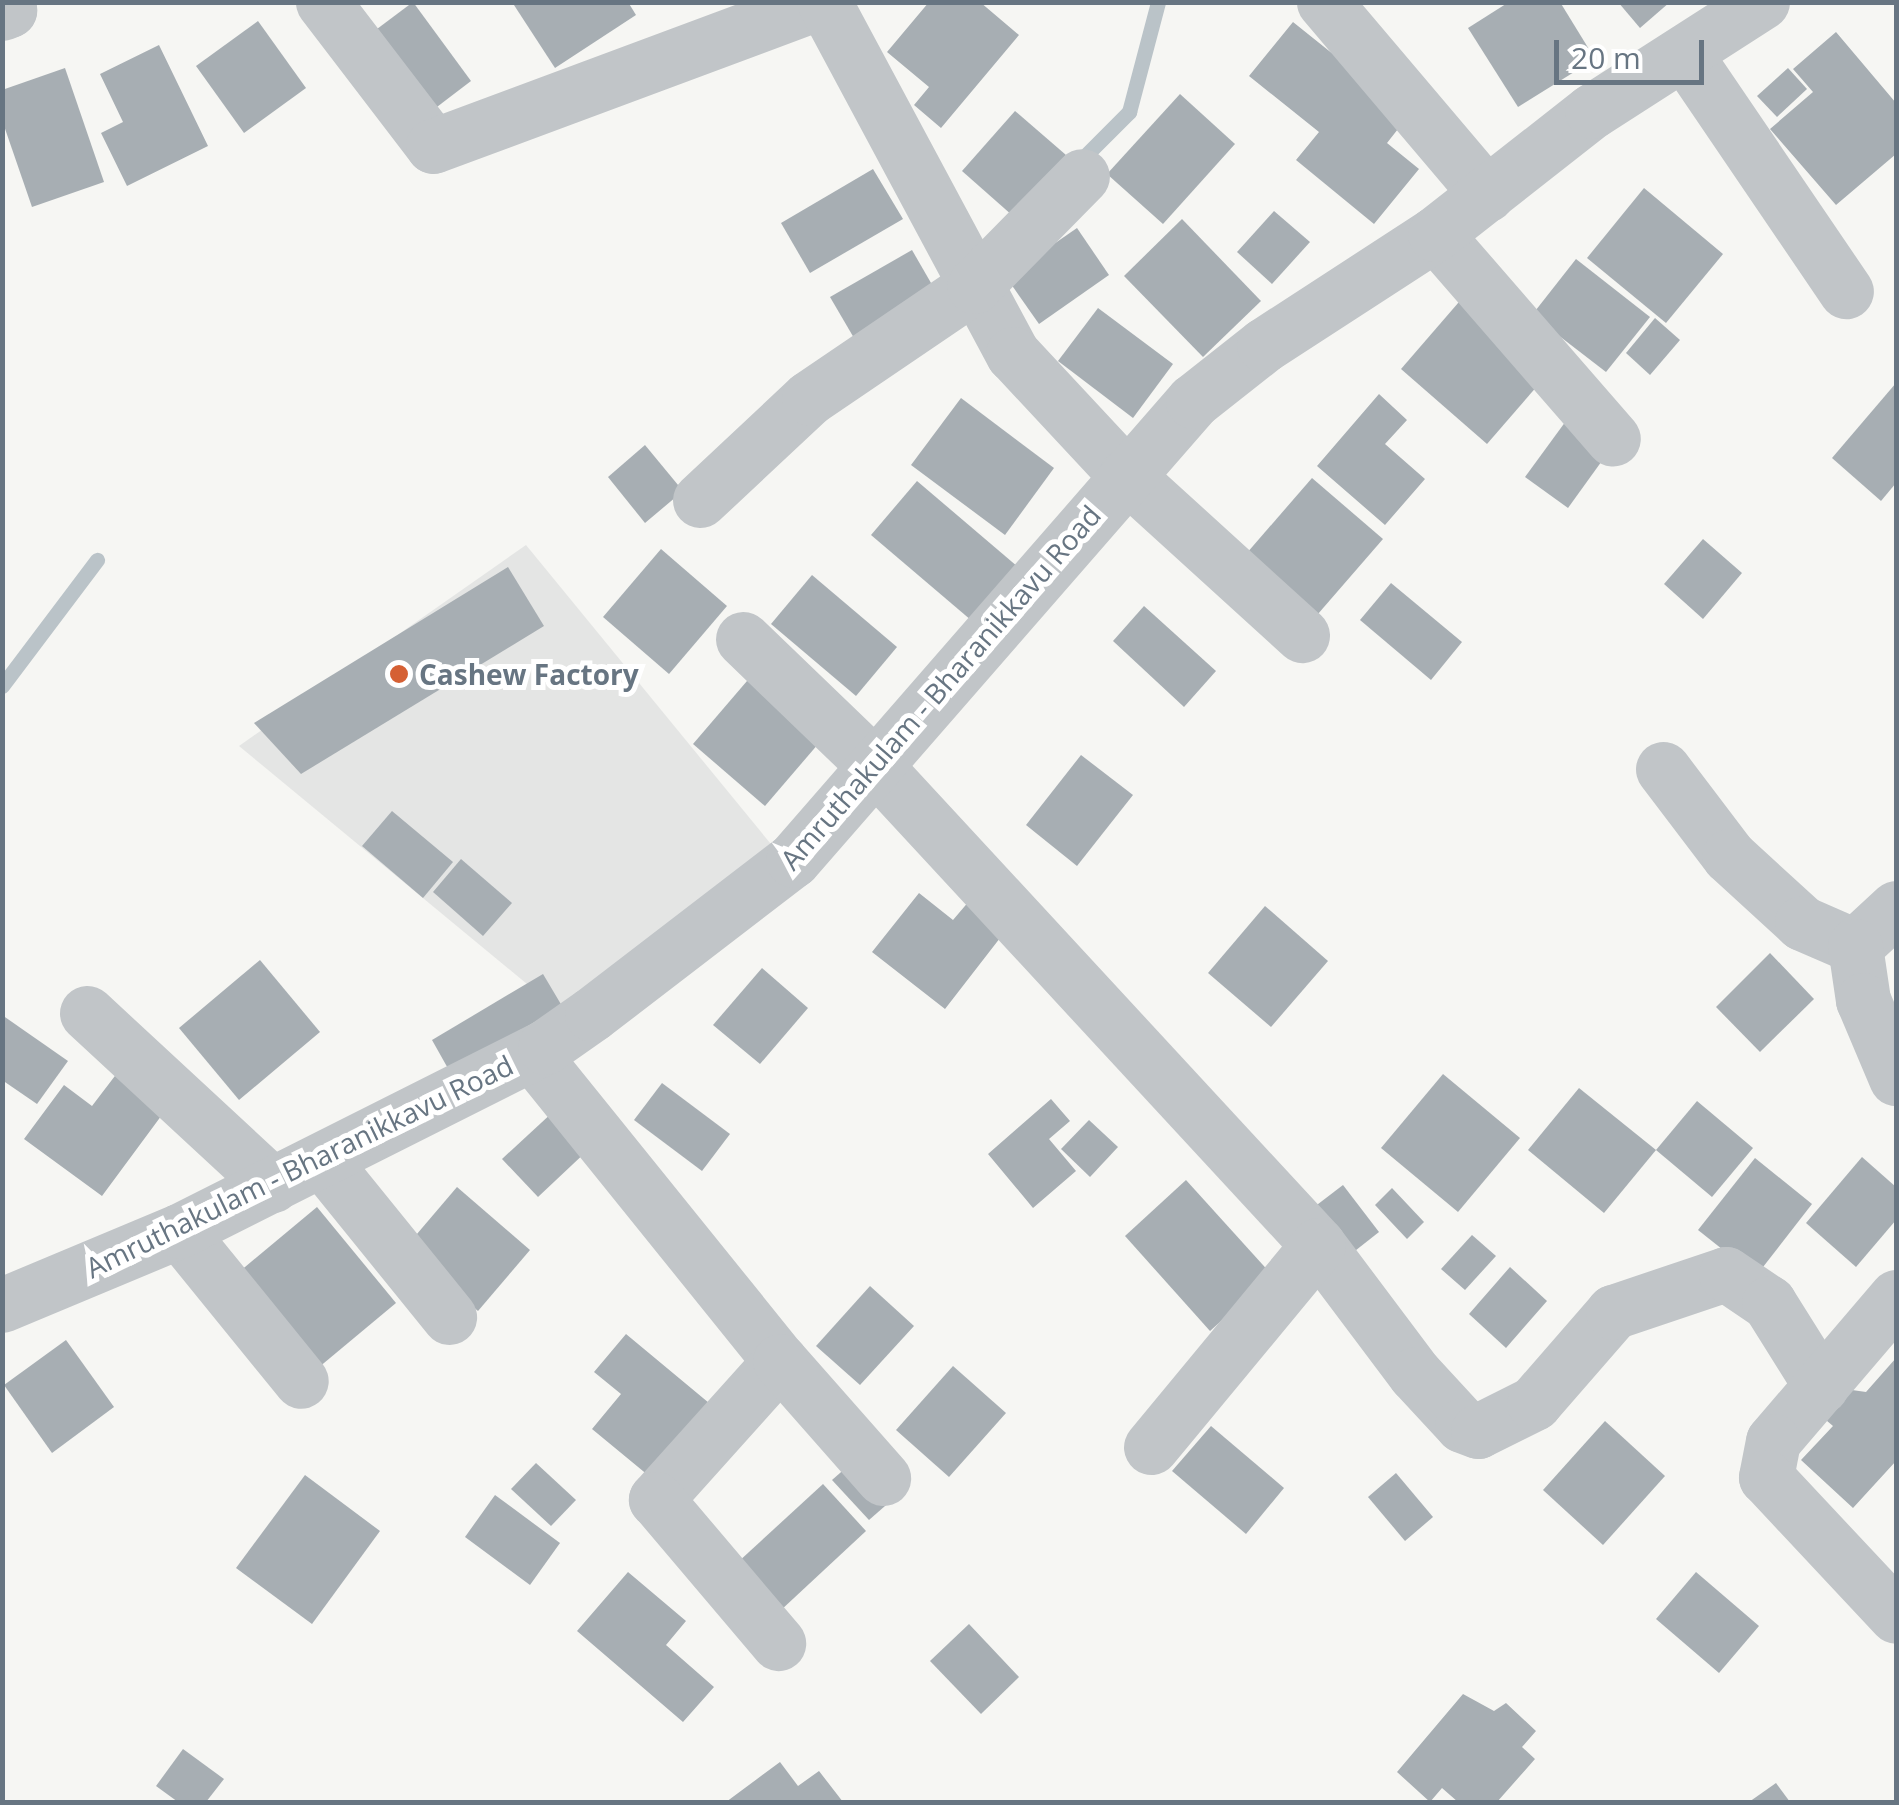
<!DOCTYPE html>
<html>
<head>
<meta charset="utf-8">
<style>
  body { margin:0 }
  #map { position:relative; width:1899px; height:1805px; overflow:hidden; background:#f6f6f3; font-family:"Open Sans",sans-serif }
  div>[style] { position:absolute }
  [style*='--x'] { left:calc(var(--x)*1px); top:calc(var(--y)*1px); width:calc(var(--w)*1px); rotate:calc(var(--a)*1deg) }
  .built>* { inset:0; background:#e4e5e4 }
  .stream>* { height:15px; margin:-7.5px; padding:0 7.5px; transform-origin:7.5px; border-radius:7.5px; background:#bac3c8 }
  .building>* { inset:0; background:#a7aeb3 }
  .minor>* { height:55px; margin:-27.5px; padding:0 27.5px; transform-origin:27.5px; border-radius:27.5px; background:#c1c5c8 }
  .dots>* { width:28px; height:28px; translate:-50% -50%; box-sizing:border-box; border:5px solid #fff; border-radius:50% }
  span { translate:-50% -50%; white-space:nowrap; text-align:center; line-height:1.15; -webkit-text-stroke:10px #fff; paint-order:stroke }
  .poi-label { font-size:28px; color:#677582; font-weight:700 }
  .left { translate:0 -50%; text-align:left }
  .street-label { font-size:28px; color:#677582 }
  .frame { position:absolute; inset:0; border:5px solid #677582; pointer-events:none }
  .scale { position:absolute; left:1554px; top:40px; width:150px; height:45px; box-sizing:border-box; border:5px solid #677582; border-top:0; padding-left:12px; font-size:30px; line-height:35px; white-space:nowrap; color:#677582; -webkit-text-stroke:8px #fff; paint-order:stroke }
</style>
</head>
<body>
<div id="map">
  <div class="built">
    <div style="clip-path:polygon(526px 545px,775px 849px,562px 1013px,239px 746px)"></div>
  </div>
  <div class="stream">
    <div style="--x:1077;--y:164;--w:74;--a:-45"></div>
    <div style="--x:1129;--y:112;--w:114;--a:-75.2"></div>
    <div style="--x:2;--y:686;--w:158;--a:-53"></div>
  </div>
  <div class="building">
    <div style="clip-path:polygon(413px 2px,471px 81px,412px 126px,353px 47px)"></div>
    <div style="clip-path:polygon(512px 2px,628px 2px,636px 15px,555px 68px)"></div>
    <div style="clip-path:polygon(929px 2px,980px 2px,1019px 35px,941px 128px,914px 105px,929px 87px,887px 52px)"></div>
    <div style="clip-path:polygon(1509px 2px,1560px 2px,1595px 59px,1518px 107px,1468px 28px)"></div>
    <div style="clip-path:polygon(1618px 2px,1670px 2px,1640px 28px)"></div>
    <div style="clip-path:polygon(258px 21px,306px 88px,244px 133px,196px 66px)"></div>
    <div style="clip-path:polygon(1293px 22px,1409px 115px,1387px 143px,1419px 169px,1374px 224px,1296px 160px,1319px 132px,1249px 76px)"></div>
    <div style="clip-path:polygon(1836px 32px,1896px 103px,1896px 154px,1836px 205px,1770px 129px,1813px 92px,1793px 69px)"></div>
    <div style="clip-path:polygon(159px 45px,208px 146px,127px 186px,101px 133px,123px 122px,100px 74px)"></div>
    <div style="clip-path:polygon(65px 68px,104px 182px,32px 207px,2px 120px,2px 90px)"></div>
    <div style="clip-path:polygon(1788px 68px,1807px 89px,1777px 117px,1757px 96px)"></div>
    <div style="clip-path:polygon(1180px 94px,1235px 144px,1163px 224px,1107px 174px)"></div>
    <div style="clip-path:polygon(1015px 111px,1066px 155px,1013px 216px,962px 171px)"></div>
    <div style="clip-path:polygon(873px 169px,903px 219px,810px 273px,781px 223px)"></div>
    <div style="clip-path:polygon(1644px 188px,1723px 254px,1666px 323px,1587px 258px)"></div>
    <div style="clip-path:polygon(1274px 211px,1310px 242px,1272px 284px,1237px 252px)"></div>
    <div style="clip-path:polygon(1182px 219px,1261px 301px,1203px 357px,1124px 276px)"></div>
    <div style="clip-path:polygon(1077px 228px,1109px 275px,1039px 324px,1006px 277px)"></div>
    <div style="clip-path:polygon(912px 250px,942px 302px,861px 350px,830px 297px)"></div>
    <div style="clip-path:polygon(1576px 259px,1650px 317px,1606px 372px,1532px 315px)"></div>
    <div style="clip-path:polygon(1465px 295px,1551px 370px,1487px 444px,1401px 369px)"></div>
    <div style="clip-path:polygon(1098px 308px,1173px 364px,1133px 418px,1058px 361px)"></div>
    <div style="clip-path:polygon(1655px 318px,1680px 340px,1650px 375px,1626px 353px)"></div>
    <div style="clip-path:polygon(1896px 383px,1896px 483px,1881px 501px,1832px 458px)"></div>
    <div style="clip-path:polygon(1379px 394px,1407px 420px,1385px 444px,1425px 479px,1385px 525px,1317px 466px)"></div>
    <div style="clip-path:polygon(961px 398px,1054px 468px,1005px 535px,911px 465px)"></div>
    <div style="clip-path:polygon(1574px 410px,1617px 440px,1568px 508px,1525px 477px)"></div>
    <div style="clip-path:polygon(645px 445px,683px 491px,645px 523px,608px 477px)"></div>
    <div style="clip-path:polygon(1312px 478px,1383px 539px,1311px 622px,1240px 561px)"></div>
    <div style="clip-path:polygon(917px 481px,1031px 578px,985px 632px,871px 535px)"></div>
    <div style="clip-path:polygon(1703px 539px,1742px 573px,1703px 619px,1664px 584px)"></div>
    <div style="clip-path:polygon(661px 549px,727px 606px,669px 674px,603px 617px)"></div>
    <div style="clip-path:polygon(508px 567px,544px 626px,301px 774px,254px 723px)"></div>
    <div style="clip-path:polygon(812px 575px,897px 647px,856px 696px,771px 624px)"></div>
    <div style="clip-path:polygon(1391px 583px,1462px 642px,1431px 680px,1360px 620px)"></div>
    <div style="clip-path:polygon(1144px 606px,1216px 671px,1184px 707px,1113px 641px)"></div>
    <div style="clip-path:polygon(759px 667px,831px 729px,765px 806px,693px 744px)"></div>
    <div style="clip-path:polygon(1081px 755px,1133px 795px,1077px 866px,1026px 825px)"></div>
    <div style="clip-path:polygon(392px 811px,453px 862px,423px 898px,362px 846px)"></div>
    <div style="clip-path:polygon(461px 859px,512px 903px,483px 936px,433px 892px)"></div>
    <div style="clip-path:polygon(919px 893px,953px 920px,970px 900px,1007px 929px,945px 1009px,872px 952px)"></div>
    <div style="clip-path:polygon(1265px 906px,1328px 961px,1271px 1027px,1208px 973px)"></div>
    <div style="clip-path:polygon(1770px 953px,1814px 999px,1760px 1052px,1716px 1007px)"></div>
    <div style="clip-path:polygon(260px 960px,320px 1032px,239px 1100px,179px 1028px)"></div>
    <div style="clip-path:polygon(762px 968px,808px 1008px,760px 1064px,713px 1025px)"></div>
    <div style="clip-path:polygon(543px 974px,562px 1006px,450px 1072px,432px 1040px)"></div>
    <div style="clip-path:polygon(2px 1015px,68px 1061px,37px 1104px,2px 1080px)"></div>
    <div style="clip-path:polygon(121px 1068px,170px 1104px,102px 1196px,24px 1139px,64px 1085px,92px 1106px)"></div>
    <div style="clip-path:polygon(1443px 1074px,1520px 1138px,1458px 1212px,1381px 1148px)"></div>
    <div style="clip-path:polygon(662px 1083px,730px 1134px,702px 1171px,634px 1120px)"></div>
    <div style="clip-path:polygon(1579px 1088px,1656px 1150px,1604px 1213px,1528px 1150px)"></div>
    <div style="clip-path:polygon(1051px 1099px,1070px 1121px,1049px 1139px,1076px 1171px,1033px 1208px,988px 1154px)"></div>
    <div style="clip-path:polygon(1697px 1101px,1753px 1148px,1712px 1197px,1656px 1150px)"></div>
    <div style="clip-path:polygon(554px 1111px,589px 1149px,538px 1197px,502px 1159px)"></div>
    <div style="clip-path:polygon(1089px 1120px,1118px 1147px,1090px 1177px,1061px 1149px)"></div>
    <div style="clip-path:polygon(1862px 1157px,1896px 1187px,1896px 1220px,1856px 1267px,1806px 1223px)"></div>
    <div style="clip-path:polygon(1755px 1158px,1812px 1204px,1756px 1276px,1698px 1230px)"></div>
    <div style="clip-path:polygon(1186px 1180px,1272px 1275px,1210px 1331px,1125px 1236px)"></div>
    <div style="clip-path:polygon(1343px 1185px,1379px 1232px,1346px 1258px,1309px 1211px)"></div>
    <div style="clip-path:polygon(457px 1187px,530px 1250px,478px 1311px,405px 1248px)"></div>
    <div style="clip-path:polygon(1392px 1188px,1424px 1222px,1407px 1239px,1375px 1205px)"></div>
    <div style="clip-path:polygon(317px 1207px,396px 1303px,318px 1368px,239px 1272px)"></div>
    <div style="clip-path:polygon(1472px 1235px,1496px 1256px,1465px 1290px,1441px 1269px)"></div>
    <div style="clip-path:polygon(1510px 1267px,1547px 1301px,1506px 1348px,1469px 1314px)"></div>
    <div style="clip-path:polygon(870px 1286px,914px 1326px,860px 1385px,816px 1346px)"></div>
    <div style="clip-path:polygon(626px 1334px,709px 1403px,649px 1476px,592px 1429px,621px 1394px,594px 1372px)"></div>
    <div style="clip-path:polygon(66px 1340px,114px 1407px,52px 1453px,4px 1385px)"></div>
    <div style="clip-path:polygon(1896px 1358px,1896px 1461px,1853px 1508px,1801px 1460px,1833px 1426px,1820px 1415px,1845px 1389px,1866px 1392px)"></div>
    <div style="clip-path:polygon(953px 1366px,1006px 1413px,949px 1477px,896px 1430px)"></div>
    <div style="clip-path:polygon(1605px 1421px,1665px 1476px,1603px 1545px,1543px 1490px)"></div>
    <div style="clip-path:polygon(1211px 1426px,1284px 1488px,1246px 1534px,1172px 1471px)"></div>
    <div style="clip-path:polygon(856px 1459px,893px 1499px,869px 1520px,832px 1480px)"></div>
    <div style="clip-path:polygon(536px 1463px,576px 1500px,551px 1526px,511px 1489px)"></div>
    <div style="clip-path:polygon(1396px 1473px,1433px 1517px,1405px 1541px,1368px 1497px)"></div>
    <div style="clip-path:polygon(305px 1475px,380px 1531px,312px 1624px,236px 1568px)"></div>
    <div style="clip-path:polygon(823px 1484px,866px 1531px,780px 1611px,737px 1563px)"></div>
    <div style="clip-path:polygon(495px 1495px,560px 1543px,530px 1585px,465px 1537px)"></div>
    <div style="clip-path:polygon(628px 1572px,686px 1621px,666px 1645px,714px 1687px,683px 1722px,577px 1631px)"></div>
    <div style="clip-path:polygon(1696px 1572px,1759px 1626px,1719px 1673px,1656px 1619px)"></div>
    <div style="clip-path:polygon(969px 1624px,1019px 1677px,981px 1714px,930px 1661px)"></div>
    <div style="clip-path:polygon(1463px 1694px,1494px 1711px,1506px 1703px,1536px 1731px,1522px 1747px,1535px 1759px,1497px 1802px,1458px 1802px,1442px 1788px,1430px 1802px,1397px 1772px)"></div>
    <div style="clip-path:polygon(183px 1749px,224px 1779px,206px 1802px,178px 1802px,156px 1786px)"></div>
    <div style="clip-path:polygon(780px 1762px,798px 1786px,819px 1771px,843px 1802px,726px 1802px)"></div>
    <div style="clip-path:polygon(1776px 1783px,1790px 1802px,1749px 1802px)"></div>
  </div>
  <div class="minor">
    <div style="--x:323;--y:2;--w:181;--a:52.6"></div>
    <div style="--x:433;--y:146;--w:413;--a:-20.4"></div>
    <div style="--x:824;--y:2;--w:400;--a:61.8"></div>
    <div style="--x:1013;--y:354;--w:166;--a:47"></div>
    <div style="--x:1126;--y:475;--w:238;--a:42.3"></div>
    <div style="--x:1324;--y:2;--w:252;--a:49.7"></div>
    <div style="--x:2;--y:13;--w:8;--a:-23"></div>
    <div style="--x:9;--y:10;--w:9;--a:-117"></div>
    <div style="--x:1684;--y:53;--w:288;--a:55.8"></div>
    <div style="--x:1435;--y:234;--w:271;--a:49"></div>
    <div style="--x:700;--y:500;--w:149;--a:-43.1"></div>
    <div style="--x:809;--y:398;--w:199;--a:-34.2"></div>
    <div style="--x:974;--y:286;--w:154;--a:-45.5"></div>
    <div style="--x:743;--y:639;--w:185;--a:43.9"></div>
    <div style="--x:876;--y:767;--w:651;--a:47.24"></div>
    <div style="--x:1318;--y:1245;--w:161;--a:53.1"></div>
    <div style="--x:1415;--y:1374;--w:69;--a:47.3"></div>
    <div style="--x:1462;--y:1425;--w:17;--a:21"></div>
    <div style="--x:1478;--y:1431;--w:63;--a:-26.6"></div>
    <div style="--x:1534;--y:1403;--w:121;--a:-49"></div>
    <div style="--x:1613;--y:1312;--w:119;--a:-18.6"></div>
    <div style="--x:1726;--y:1274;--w:52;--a:34"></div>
    <div style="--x:1769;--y:1303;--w:98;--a:57.9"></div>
    <div style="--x:1663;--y:769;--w:109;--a:52.8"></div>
    <div style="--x:1729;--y:856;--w:99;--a:42.5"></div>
    <div style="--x:1802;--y:923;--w:58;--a:23.5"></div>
    <div style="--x:1896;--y:908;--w:56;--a:137.2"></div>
    <div style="--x:1855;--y:946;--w:55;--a:81.6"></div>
    <div style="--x:1863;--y:1000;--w:85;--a:67.1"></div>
    <div style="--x:87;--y:1013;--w:253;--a:42.8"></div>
    <div style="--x:532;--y:1054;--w:395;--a:51.1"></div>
    <div style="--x:780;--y:1361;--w:186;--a:131.9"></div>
    <div style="--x:656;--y:1499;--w:189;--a:49.7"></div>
    <div style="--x:322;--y:1160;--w:202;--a:51"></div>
    <div style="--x:179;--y:1231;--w:193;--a:50.9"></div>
    <div style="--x:1896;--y:1297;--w:189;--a:130.5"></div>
    <div style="--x:1773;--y:1441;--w:37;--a:101"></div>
    <div style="--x:1766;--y:1477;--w:190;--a:46.9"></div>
    <div style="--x:2;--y:1305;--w:192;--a:-22.7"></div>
    <div style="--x:179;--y:1231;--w:410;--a:-26.7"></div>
    <div style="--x:545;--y:1047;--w:57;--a:-35.1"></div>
    <div style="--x:592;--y:1014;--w:253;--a:-37.5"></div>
    <div style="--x:793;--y:860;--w:609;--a:-48.93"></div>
    <div style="--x:1193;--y:401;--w:90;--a:-38.3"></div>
    <div style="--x:1264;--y:345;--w:204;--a:-33"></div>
    <div style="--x:1435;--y:234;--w:199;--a:-38.1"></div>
    <div style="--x:1592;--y:111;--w:202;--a:-32.7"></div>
    <div style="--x:780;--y:1361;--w:156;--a:48.6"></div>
    <div style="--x:1151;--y:1447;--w:262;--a:-50.4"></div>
  </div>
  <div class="dots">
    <div style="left:399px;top:674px;background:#d56034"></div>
  </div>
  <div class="poi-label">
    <span class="left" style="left:419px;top:674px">Cashew Factory</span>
  </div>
  <div class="street-label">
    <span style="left:940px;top:687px;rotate:-49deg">Amruthakulam - Bharanikkavu Road</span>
    <span style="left:299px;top:1166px;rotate:-26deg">Amruthakulam - Bharanikkavu Road</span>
  </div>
  <div class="frame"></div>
  <div class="scale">20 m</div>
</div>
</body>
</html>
